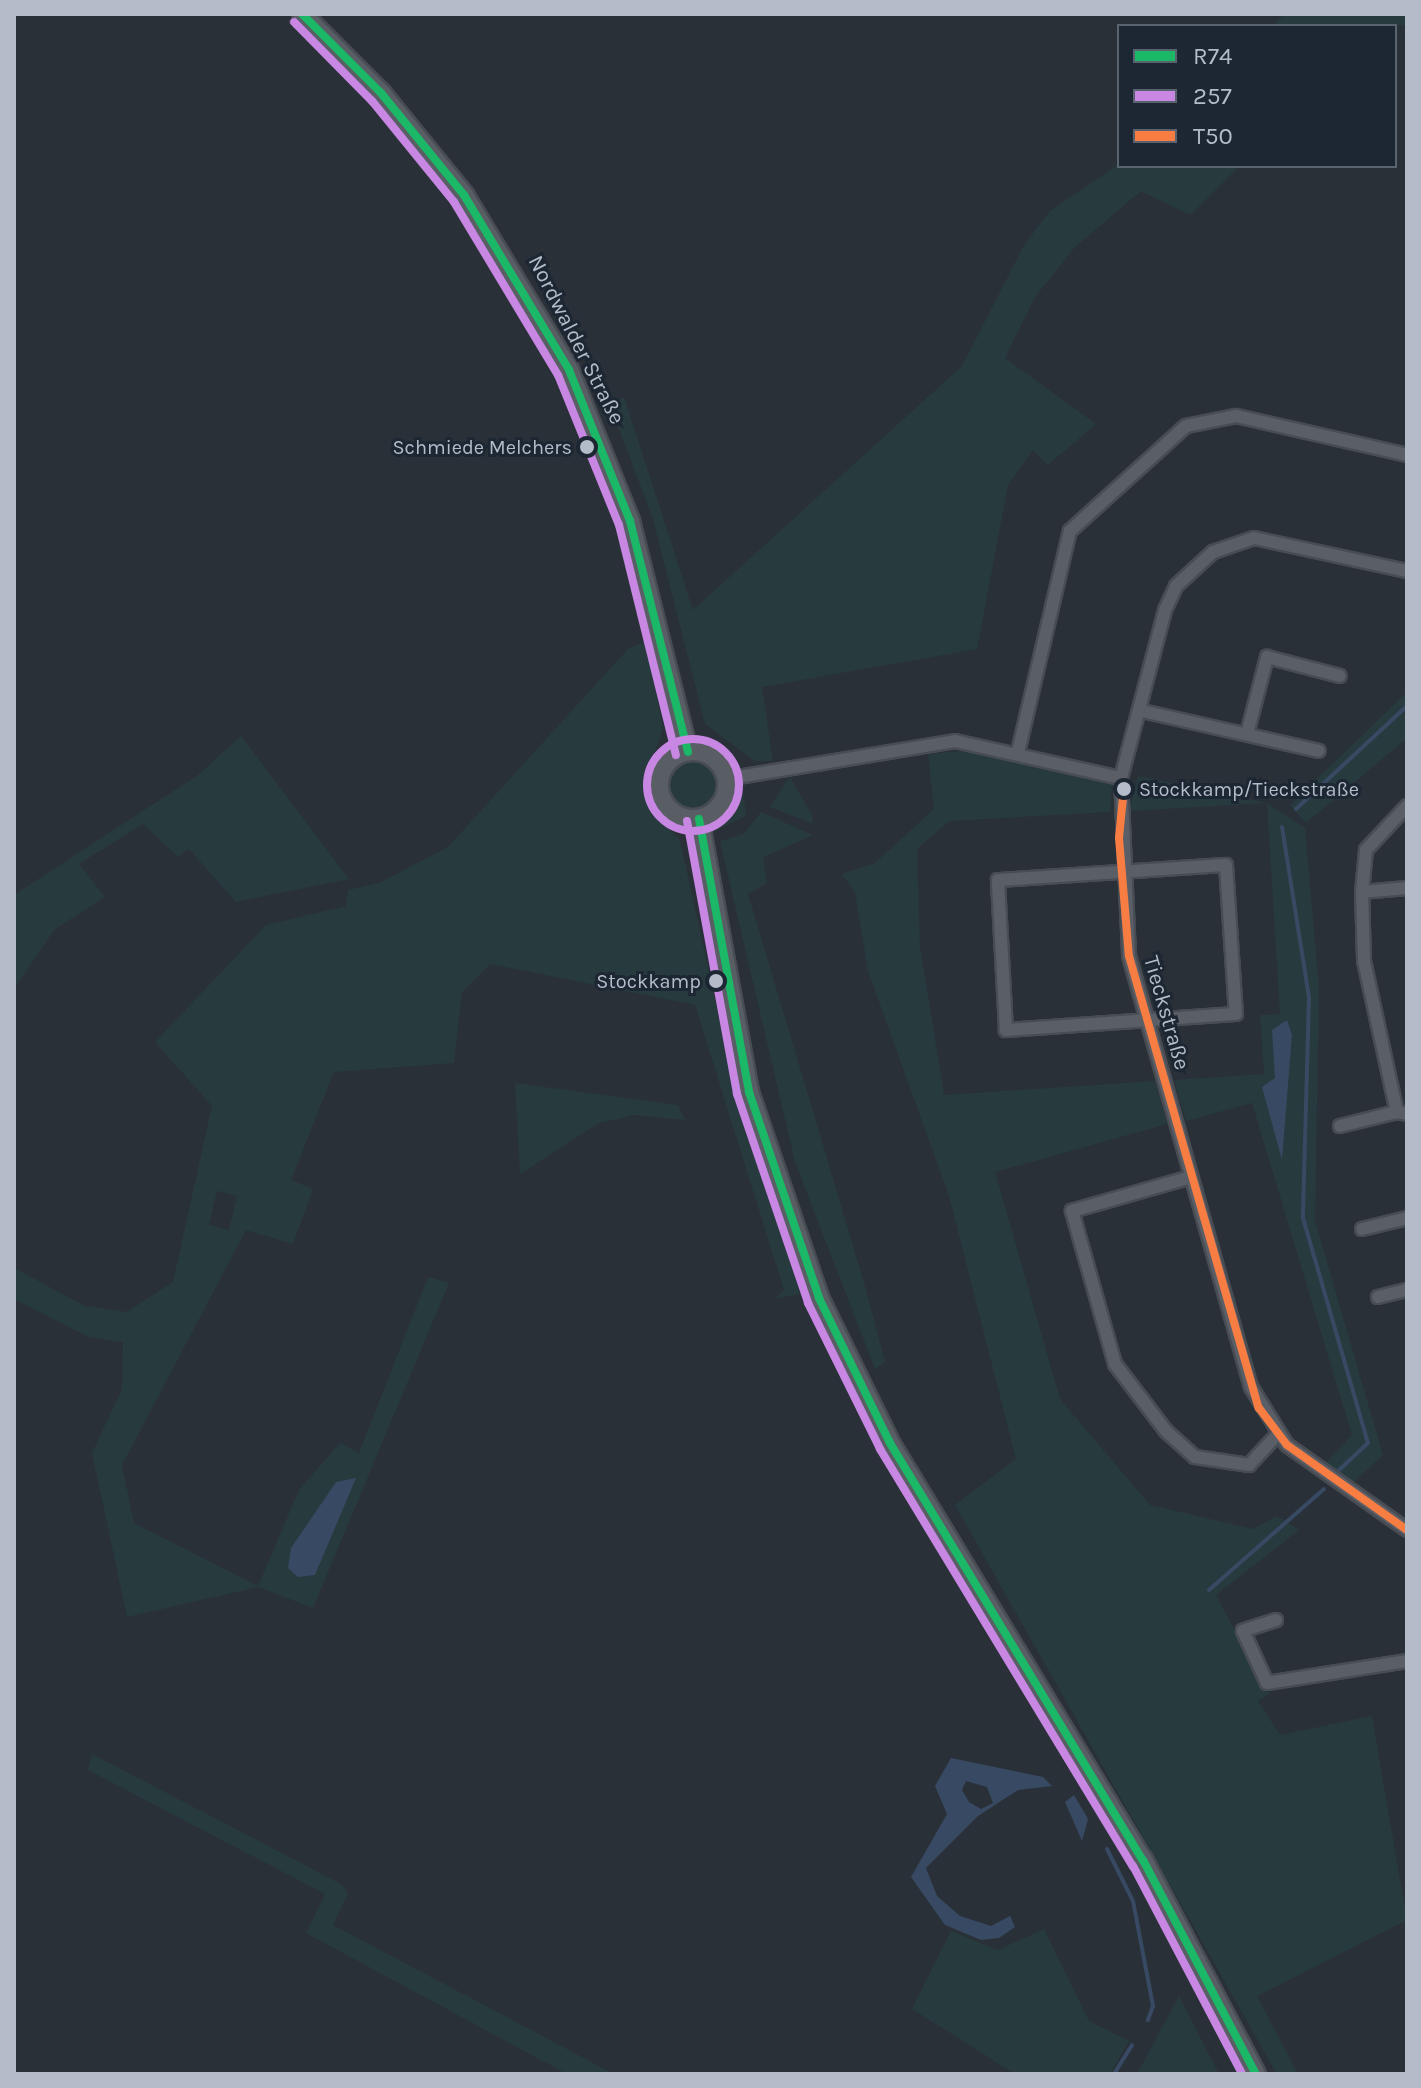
<!DOCTYPE html>
<html>
<head>
<meta charset="utf-8">
<style>
  body { margin:0 }
  #map { position:relative; width:1421px; height:2088px; overflow:hidden; background:#2a3038; font-family:Karla,sans-serif }
  div>[style] { position:absolute }
  [style*='--x'] { left:calc(var(--x)*1px); top:calc(var(--y)*1px); width:calc(var(--w)*1px); rotate:calc(var(--a)*1deg) }
  .green>* { inset:0; background:#273a3e }
  .round { border-radius:50% }
  .water>* { inset:0; background:#384963 }
  .stream>* { height:4px; margin:-2px; padding:0 2px; transform-origin:2px; border-radius:2px; background:#384963 }
  .roads { filter:drop-shadow(2px 0 #484c53) drop-shadow(-2px 0 #484c53) drop-shadow(0 2px #484c53) drop-shadow(0 -2px #484c53) }
  .minor>* { height:12px; margin:-6px; padding:0 6px; transform-origin:6px; border-radius:6px; background:#5a5e66 }
  .secondary>* { height:18px; margin:-9px; padding:0 9px; transform-origin:9px; border-radius:9px; background:#595d64 }
  .secondary>.ring { margin:-9px; padding:0; box-sizing:content-box; background:none; border:18px solid #595d64; border-radius:50% }
  .bus-1>* { height:8px; margin:-4px; padding:0 4px; transform-origin:4px; border-radius:4px; background:#1ab867 }
  .bus-2>* { height:8px; margin:-4px; padding:0 4px; transform-origin:4px; border-radius:4px; background:#c787e3 }
  .bus-2>.ring { margin:-4px; padding:0; box-sizing:content-box; background:none; border:8px solid #c787e3; border-radius:50% }
  .bus-3>* { height:8px; margin:-4px; padding:0 4px; transform-origin:4px; border-radius:4px; background:#f77d43 }
  .dots>* { width:22px; height:22px; translate:-50% -50%; box-sizing:border-box; border:4px solid #1d2633; border-radius:50% }
  span { translate:-50% -50%; white-space:nowrap; text-align:center; line-height:1.15; -webkit-text-stroke:6px #1d2633; paint-order:stroke }
  .bus-label { font-size:20px; color:#b4bcc9 }
  .right { translate:-100% -50%; text-align:right }
  .left { translate:0 -50%; text-align:left }
  .street-label { font-size:22px; color:#b4bcc9 }
  .frame { position:absolute; inset:0; border:16px solid #b4bcc9; pointer-events:none }
  .legend { position:absolute; left:1117px; top:24px; width:280px; height:144px; box-sizing:border-box; background:#1d2633; border:2px solid #59626f; margin:0; padding:10px 14px; list-style:none; font-size:24px; color:#b4bcc9 }
  .legend li { display:flex; align-items:center; gap:16px; height:40px }
  .legend b { width:40px; border:2px solid #59626f }
</style>
</head>
<body>
<div id="map">
  <div class="green">
    <div style="clip-path:polygon(1284px 14px,1407px 14px,1407px 25px,1273px 26px)"></div>
    <div style="clip-path:polygon(1119px 164px,1239px 166px,1190px 215px,1141px 191px,1075px 247px,1035px 297px,1005px 358px,1096px 424px,1048px 465px,1033px 450px,1008px 485px,977px 649px,762px 687px,773px 761px,755px 761px,705px 724px,653px 519px,610px 405px,624px 397px,693px 610px,962px 366px,1024px 245px,1050px 211px)"></div>
    <div style="clip-path:polygon(evenodd,646px 641px,663px 728px,643px 789px,650px 810px,680px 840px,725px 1045px,800px 1294px,774px 1299px,784px 1290px,695px 1005px,490px 964px,462px 992px,454px 1063px,334px 1072px,291px 1180px,313px 1189px,293px 1244px,246px 1230px,122px 1465px,134px 1523px,258px 1586px,299px 1490px,340px 1443px,359px 1453px,428px 1277px,449px 1283px,313px 1608px,258px 1587px,127px 1617px,92px 1453px,122px 1389px,123px 1342px,89px 1337px,14px 1299px,14px 1268px,85px 1306px,127px 1312px,173px 1282px,212px 1106px,155px 1042px,266px 925px,346px 906px,348px 890px,379px 883px,448px 847px,628px 649px,646px 641px,217px 1191px,237px 1196px,229px 1230px,209px 1225px,217px 1191px)"></div>
    <div style="clip-path:polygon(1407px 692px,1407px 738px,1306px 823px,1290px 805px)"></div>
    <div style="clip-path:polygon(241px 736px,349px 879px,236px 902px,189px 849px,178px 857px,143px 824px,79px 864px,105px 897px,55px 929px,14px 989px,14px 895px,198px 775px)"></div>
    <div style="clip-path:polygon(968px 750px,1103px 779px,1112px 785px,1110px 812px,949px 821px,917px 849px,920px 946px,944px 1095px,1155px 1081px,1167px 1124px,995px 1172px,1060px 1399px,1150px 1505px,1253px 1529px,1277px 1516px,1299px 1530px,1216px 1595px,1269px 1694px,1258px 1701px,1280px 1735px,1372px 1716px,1407px 1920px,1257px 1996px,1298px 2074px,1277px 2074px,955px 1505px,1016px 1459px,949px 1196px,868px 971px,855px 892px,842px 874px,875px 863px,934px 809px,928px 754px)"></div>
    <div class="round" style="left:668px;top:760px;width:50px;height:50px"></div>
    <div style="clip-path:polygon(1138px 776px,1267px 803px,1305px 828px,1319px 988px,1315px 1221px,1383px 1455px,1352px 1484px,1324px 1464px,1352px 1435px,1252px 1103px,1186px 1121px,1174px 1080px,1264px 1074px,1260px 1015px,1280px 1014px,1267px 803px,1129px 811px)"></div>
    <div style="clip-path:polygon(790px 777px,812px 815px,813px 824px,770px 807px)"></div>
    <div style="clip-path:polygon(743px 790px,746px 816px,713px 832px,719px 816px)"></div>
    <div style="clip-path:polygon(761px 812px,813px 835px,763px 857px,767px 883px,748px 894px,865px 1286px,885px 1362px,875px 1369px,795px 1162px,720px 841px,744px 834px)"></div>
    <div style="clip-path:polygon(515px 1083px,678px 1105px,685px 1120px,635px 1115px,599px 1123px,520px 1174px)"></div>
    <div style="clip-path:polygon(92px 1754px,341px 1884px,348px 1893px,333px 1925px,614px 2074px,567px 2074px,306px 1933px,325px 1894px,88px 1770px)"></div>
    <div style="clip-path:polygon(1044px 1929px,1089px 2021px,1129px 2041px,1110px 2074px,1015px 2074px,912px 2009px,951px 1931px,998px 1950px)"></div>
    <div style="clip-path:polygon(1179px 1996px,1219px 2074px,1137px 2074px)"></div>
  </div>
  <div class="water">
    <div style="clip-path:polygon(1287px 1020px,1292px 1035px,1282px 1160px,1262px 1087px,1275px 1078px,1272px 1030px)"></div>
    <div style="clip-path:polygon(356px 1478px,315px 1575px,298px 1577px,288px 1568px,291px 1548px,336px 1482px)"></div>
    <div style="clip-path:polygon(evenodd,951px 1758px,1043px 1777px,1052px 1786px,1018px 1790px,978px 1816px,926px 1868px,937px 1896px,960px 1916px,991px 1926px,1010px 1916px,1015px 1927px,999px 1938px,981px 1940px,945px 1925px,911px 1877px,947px 1814px,935px 1786px,951px 1758px,966px 1781px,987px 1787px,993px 1803px,981px 1809px,969px 1802px,962px 1790px,966px 1781px)"></div>
    <div style="clip-path:polygon(1074px 1795px,1088px 1819px,1082px 1841px,1065px 1802px)"></div>
  </div>
  <div class="stream">
    <div style="--x:1296;--y:809;--w:151;--a:-42.9"></div>
    <div style="--x:1282;--y:827;--w:172;--a:81"></div>
    <div style="--x:1309;--y:997;--w:221;--a:91.6"></div>
    <div style="--x:1303;--y:1218;--w:234;--a:73.9"></div>
    <div style="--x:1368;--y:1443;--w:41;--a:137"></div>
    <div style="--x:1209;--y:1590;--w:153;--a:-41.3"></div>
    <div style="--x:1107;--y:1849;--w:58;--a:63.4"></div>
    <div style="--x:1133;--y:1901;--w:107;--a:79.2"></div>
    <div style="--x:1153;--y:2006;--w:15;--a:110"></div>
    <div style="--x:1114;--y:2074;--w:34;--a:-58"></div>
  </div>
  <div class="roads">
    <div class="minor">
      <div style="--x:1142;--y:711;--w:181;--a:12.7"></div>
      <div style="--x:1247;--y:734;--w:80;--a:-75.4"></div>
      <div style="--x:1267;--y:657;--w:75;--a:14.6"></div>
      <div style="--x:1018;--y:752;--w:227;--a:-76.8"></div>
      <div style="--x:1070;--y:531;--w:156;--a:-42.2"></div>
      <div style="--x:1186;--y:426;--w:51;--a:-11.3"></div>
      <div style="--x:1236;--y:416;--w:175;--a:12.8"></div>
      <div style="--x:1121;--y:778;--w:178;--a:87.4"></div>
      <div style="--x:1129;--y:956;--w:448;--a:74.2"></div>
      <div style="--x:1251;--y:1387;--w:68;--a:58.2"></div>
      <div style="--x:1287;--y:1445;--w:147;--a:35.3"></div>
      <div style="--x:1121;--y:778;--w:174;--a:-75.3"></div>
      <div style="--x:1165;--y:610;--w:26;--a:-65"></div>
      <div style="--x:1176;--y:586;--w:50;--a:-42.6"></div>
      <div style="--x:1213;--y:552;--w:43;--a:-18.9"></div>
      <div style="--x:1254;--y:538;--w:157;--a:12.2"></div>
      <div style="--x:726;--y:779;--w:232;--a:-9.4"></div>
      <div style="--x:955;--y:741;--w:170;--a:12.6"></div>
      <div style="--x:1407;--y:806;--w:60;--a:133"></div>
      <div style="--x:1366;--y:850;--w:42;--a:95.4"></div>
      <div style="--x:1362;--y:892;--w:45;--a:-5.1"></div>
      <div style="--x:1226;--y:865;--w:149;--a:86.2"></div>
      <div style="--x:1236;--y:1014;--w:231;--a:176"></div>
      <div style="--x:1006;--y:1030;--w:150;--a:-93.1"></div>
      <div style="--x:998;--y:880;--w:228;--a:-3.8"></div>
      <div style="--x:1362;--y:892;--w:69;--a:88.3"></div>
      <div style="--x:1364;--y:961;--w:155;--a:77.7"></div>
      <div style="--x:1397;--y:1112;--w:10;--a:11"></div>
      <div style="--x:1340;--y:1126;--w:59;--a:-13.8"></div>
      <div style="--x:1191;--y:1177;--w:124;--a:164.1"></div>
      <div style="--x:1072;--y:1211;--w:159;--a:74.3"></div>
      <div style="--x:1115;--y:1364;--w:84;--a:52.7"></div>
      <div style="--x:1166;--y:1431;--w:39;--a:42"></div>
      <div style="--x:1195;--y:1457;--w:55;--a:8.4"></div>
      <div style="--x:1249;--y:1465;--w:41;--a:-47"></div>
      <div style="--x:1362;--y:1229;--w:46;--a:-13.7"></div>
      <div style="--x:1378;--y:1297;--w:30;--a:-14"></div>
      <div style="--x:1276;--y:1620;--w:35;--a:162"></div>
      <div style="--x:1243;--y:1631;--w:57;--a:65.2"></div>
      <div style="--x:1267;--y:1683;--w:142;--a:-8.9"></div>
    </div>
    <div class="secondary">
      <div style="--x:302;--y:14;--w:112;--a:45"></div>
      <div style="--x:381;--y:93;--w:132;--a:50.9"></div>
      <div style="--x:464;--y:195;--w:204;--a:59"></div>
      <div style="--x:569;--y:370;--w:163;--a:68"></div>
      <div style="--x:630;--y:521;--w:238;--a:75.9"></div>
      <div class="ring" style="left:659px;top:751px;width:50px;height:50px"></div>
      <div style="--x:699;--y:819;--w:278;--a:79.6"></div>
      <div style="--x:749;--y:1092;--w:218;--a:71.2"></div>
      <div style="--x:819;--y:1298;--w:161;--a:63.9"></div>
      <div style="--x:890;--y:1443;--w:488;--a:58.8"></div>
      <div style="--x:1143;--y:1860;--w:242;--a:62.2"></div>
    </div>
  </div>
  <div class="bus-1">
    <div style="--x:302;--y:14;--w:112;--a:45"></div>
    <div style="--x:381;--y:93;--w:132;--a:50.9"></div>
    <div style="--x:464;--y:195;--w:204;--a:59"></div>
    <div style="--x:569;--y:370;--w:163;--a:68"></div>
    <div style="--x:630;--y:521;--w:238;--a:75.9"></div>
    <div style="--x:699;--y:819;--w:278;--a:79.6"></div>
    <div style="--x:749;--y:1092;--w:218;--a:71.2"></div>
    <div style="--x:819;--y:1298;--w:161;--a:63.9"></div>
    <div style="--x:890;--y:1443;--w:488;--a:58.8"></div>
    <div style="--x:1143;--y:1860;--w:242;--a:62.2"></div>
  </div>
  <div class="bus-2">
    <div style="--x:294;--y:22;--w:111;--a:45.4"></div>
    <div style="--x:372;--y:101;--w:130;--a:50.9"></div>
    <div style="--x:454;--y:202;--w:202;--a:59"></div>
    <div style="--x:558;--y:375;--w:162;--a:67.9"></div>
    <div style="--x:619;--y:525;--w:237;--a:76.1"></div>
    <div class="ring" style="left:647px;top:739px;width:84px;height:84px"></div>
    <div style="--x:687;--y:821;--w:278;--a:79.6"></div>
    <div style="--x:737;--y:1094;--w:221;--a:71.2"></div>
    <div style="--x:808;--y:1303;--w:163;--a:63.7"></div>
    <div style="--x:880;--y:1449;--w:488;--a:58.8"></div>
    <div style="--x:1133;--y:1866;--w:235;--a:62.3"></div>
  </div>
  <div class="bus-3">
    <div style="--x:1124;--y:787;--w:51;--a:95.6"></div>
    <div style="--x:1119;--y:838;--w:118;--a:85.2"></div>
    <div style="--x:1129;--y:956;--w:470;--a:74"></div>
    <div style="--x:1259;--y:1408;--w:46;--a:52.9"></div>
    <div style="--x:1287;--y:1445;--w:147;--a:35.3"></div>
  </div>
  <div class="dots">
    <div style="left:587px;top:447px;background:#b4bcc9"></div>
    <div style="left:1124px;top:789px;background:#b4bcc9"></div>
    <div style="left:716px;top:981px;background:#b4bcc9"></div>
  </div>
  <div class="bus-label">
    <span class="right" style="left:572px;top:447px">Schmiede Melchers</span>
    <span class="left" style="left:1139px;top:789px">Stockkamp/Tieckstraße</span>
    <span class="right" style="left:701px;top:981px">Stockkamp</span>
  </div>
  <div class="street-label">
    <span style="left:576px;top:340px;rotate:63deg">Nordwalder Straße</span>
    <span style="left:1166px;top:1013px;rotate:74deg">Tieckstraße</span>
  </div>
  <div class="frame"></div>
  <ul class="legend">
  <li><b style="height:10px;background:#1ab867"></b>R74</li>
  <li><b style="height:10px;background:#c787e3"></b>257</li>
  <li><b style="height:10px;background:#f77d43"></b>T50</li>
  </ul>
</div>
</body>
</html>
